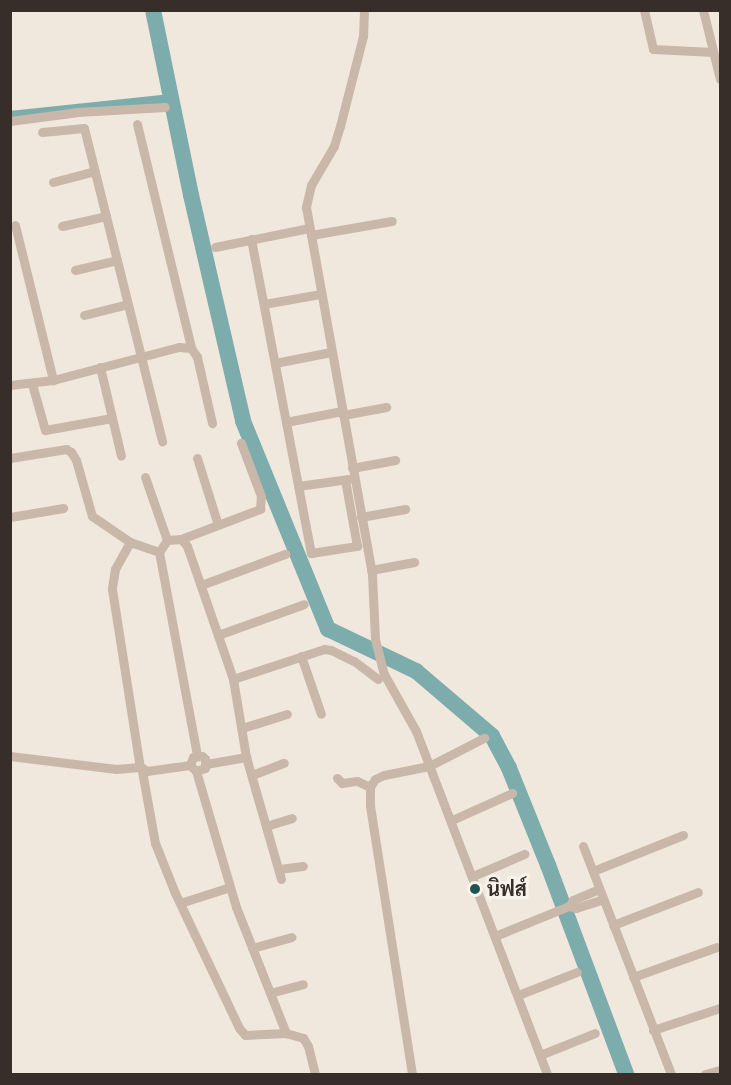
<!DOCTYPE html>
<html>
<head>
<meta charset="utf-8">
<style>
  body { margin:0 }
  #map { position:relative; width:731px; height:1085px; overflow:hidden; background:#f1e8dd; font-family:Poppins,Sarabun,sans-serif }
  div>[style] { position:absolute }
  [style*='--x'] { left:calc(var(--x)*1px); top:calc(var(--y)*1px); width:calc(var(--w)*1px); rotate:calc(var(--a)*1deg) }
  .canal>* { height:10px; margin:-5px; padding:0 5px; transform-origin:5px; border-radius:5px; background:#7dacad }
  .river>* { height:16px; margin:-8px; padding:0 8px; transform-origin:8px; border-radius:8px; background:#7dacad }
  .street>* { height:9px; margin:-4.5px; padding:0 4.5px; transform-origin:4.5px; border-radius:4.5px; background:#c9b8aa }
  .dots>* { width:16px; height:16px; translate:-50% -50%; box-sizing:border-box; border:3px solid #f9f2ea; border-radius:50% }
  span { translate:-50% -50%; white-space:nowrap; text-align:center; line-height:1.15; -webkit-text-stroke:6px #f9f2ea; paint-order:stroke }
  .poi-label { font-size:20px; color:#372d29; font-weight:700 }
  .left { translate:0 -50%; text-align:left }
  .frame { position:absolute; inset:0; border:12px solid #372d29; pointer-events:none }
</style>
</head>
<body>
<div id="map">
  <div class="canal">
    <div style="--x:10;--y:116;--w:162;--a:-6"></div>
  </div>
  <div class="river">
    <div style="--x:153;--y:10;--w:189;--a:78.4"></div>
    <div style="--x:191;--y:195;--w:232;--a:77"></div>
    <div style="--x:243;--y:421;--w:225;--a:67.8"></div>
    <div style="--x:328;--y:629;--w:98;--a:25.5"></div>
    <div style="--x:416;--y:671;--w:100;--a:40.5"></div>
    <div style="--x:492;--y:736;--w:36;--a:62"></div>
    <div style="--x:509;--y:768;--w:105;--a:68.1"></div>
    <div style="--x:548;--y:865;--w:223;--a:69.5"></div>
  </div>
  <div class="street">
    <div style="--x:364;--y:10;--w:26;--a:92"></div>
    <div style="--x:363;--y:36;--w:93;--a:104.3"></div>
    <div style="--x:340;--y:126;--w:21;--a:107"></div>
    <div style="--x:334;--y:146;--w:45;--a:120.5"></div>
    <div style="--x:311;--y:185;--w:23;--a:103"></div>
    <div style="--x:306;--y:207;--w:374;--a:79.8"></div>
    <div style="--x:372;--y:575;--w:64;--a:87.3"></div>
    <div style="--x:375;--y:639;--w:36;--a:76"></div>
    <div style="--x:384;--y:674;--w:65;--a:60.7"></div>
    <div style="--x:416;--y:731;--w:367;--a:69.1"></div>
    <div style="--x:644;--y:10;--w:40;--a:77"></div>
    <div style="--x:653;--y:49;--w:60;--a:2.9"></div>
    <div style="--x:703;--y:10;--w:71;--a:76.2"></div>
    <div style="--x:10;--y:121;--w:69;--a:-7.5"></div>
    <div style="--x:78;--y:112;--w:87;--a:-3.3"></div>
    <div style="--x:137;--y:124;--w:230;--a:76.4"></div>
    <div style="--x:42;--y:132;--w:42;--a:-5.4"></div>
    <div style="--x:84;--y:128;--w:323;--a:76"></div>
    <div style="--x:53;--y:182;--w:43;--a:-14.7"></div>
    <div style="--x:15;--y:225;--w:160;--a:76.2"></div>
    <div style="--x:62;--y:226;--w:45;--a:-12.8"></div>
    <div style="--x:311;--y:235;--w:82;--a:-9.8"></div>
    <div style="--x:251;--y:239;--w:320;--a:79.2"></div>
    <div style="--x:311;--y:553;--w:47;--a:-8.7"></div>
    <div style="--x:357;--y:546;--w:67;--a:-100.3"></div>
    <div style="--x:215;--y:247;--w:96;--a:-11.4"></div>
    <div style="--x:75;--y:270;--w:43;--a:-13.4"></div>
    <div style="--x:264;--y:304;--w:58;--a:-10"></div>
    <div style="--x:84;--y:315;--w:45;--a:-14"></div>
    <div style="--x:275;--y:363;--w:57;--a:-11.1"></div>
    <div style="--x:100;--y:367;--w:91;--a:76.7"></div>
    <div style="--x:32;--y:384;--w:48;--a:74.2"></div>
    <div style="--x:45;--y:430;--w:68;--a:-10.2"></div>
    <div style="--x:10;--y:385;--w:43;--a:-6.6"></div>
    <div style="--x:53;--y:380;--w:130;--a:-14.7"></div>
    <div style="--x:179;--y:347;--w:12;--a:5"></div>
    <div style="--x:191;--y:348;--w:11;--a:56"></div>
    <div style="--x:197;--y:357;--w:68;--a:77.2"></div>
    <div style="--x:343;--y:415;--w:44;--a:-10.5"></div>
    <div style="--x:286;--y:422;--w:57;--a:-11.1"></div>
    <div style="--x:10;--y:458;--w:57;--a:-9.1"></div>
    <div style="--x:66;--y:449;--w:6;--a:31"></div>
    <div style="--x:71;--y:452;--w:9;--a:58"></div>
    <div style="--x:76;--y:460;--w:58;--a:74.1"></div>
    <div style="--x:92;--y:516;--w:46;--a:34.4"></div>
    <div style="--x:130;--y:542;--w:31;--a:19"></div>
    <div style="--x:197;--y:458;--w:70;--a:72.6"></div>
    <div style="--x:352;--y:468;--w:44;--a:-10.5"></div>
    <div style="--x:145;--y:477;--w:67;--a:70.8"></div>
    <div style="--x:298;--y:486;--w:51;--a:-7.8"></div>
    <div style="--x:10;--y:517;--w:54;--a:-9.6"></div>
    <div style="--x:361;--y:517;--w:45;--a:-10.3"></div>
    <div style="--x:181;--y:539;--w:85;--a:-20.8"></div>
    <div style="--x:260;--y:509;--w:13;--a:-86"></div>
    <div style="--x:261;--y:496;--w:57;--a:-110.7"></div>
    <div style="--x:130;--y:542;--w:31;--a:119"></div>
    <div style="--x:115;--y:569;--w:20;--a:99"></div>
    <div style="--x:112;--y:589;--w:180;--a:81.1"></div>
    <div style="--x:140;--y:767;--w:8;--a:30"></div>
    <div style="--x:147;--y:771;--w:43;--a:-7.9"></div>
    <div style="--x:371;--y:570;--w:44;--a:-10.5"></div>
    <div style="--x:201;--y:585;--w:90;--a:-20.3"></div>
    <div style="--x:218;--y:635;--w:91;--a:-19.8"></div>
    <div style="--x:301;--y:656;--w:61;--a:71"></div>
    <div style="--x:242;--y:728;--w:47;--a:-17.3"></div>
    <div style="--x:197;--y:755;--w:207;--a:-100.6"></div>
    <div style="--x:159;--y:552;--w:14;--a:-56"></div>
    <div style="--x:167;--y:540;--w:14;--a:-4"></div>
    <div style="--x:181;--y:539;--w:9;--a:49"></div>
    <div style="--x:187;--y:546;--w:141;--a:70.9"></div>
    <div style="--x:10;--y:756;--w:107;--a:7"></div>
    <div style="--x:116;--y:769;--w:24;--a:-5"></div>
    <div style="--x:246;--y:757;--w:127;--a:74"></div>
    <div style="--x:206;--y:764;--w:41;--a:-9.9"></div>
    <div style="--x:246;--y:757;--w:79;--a:-99.5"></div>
    <div style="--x:233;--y:679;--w:96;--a:-18.2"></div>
    <div style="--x:324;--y:649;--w:7;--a:8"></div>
    <div style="--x:331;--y:650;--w:25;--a:26"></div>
    <div style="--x:354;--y:661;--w:30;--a:37"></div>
    <div style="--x:142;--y:771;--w:73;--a:79.8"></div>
    <div style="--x:155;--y:843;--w:54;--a:68.2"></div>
    <div style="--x:175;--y:893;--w:149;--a:64.6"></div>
    <div style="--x:239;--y:1028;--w:9;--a:49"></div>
    <div style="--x:245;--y:1035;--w:41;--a:-2.8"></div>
    <div style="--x:196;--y:771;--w:9;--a:-18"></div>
    <div style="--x:205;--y:768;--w:9;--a:-90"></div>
    <div style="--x:205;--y:759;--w:4;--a:-135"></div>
    <div style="--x:202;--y:756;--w:9;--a:174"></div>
    <div style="--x:193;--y:757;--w:9;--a:111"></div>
    <div style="--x:190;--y:765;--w:8;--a:45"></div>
    <div style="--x:196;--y:771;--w:142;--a:73.6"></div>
    <div style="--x:236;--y:907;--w:136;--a:68.4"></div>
    <div style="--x:286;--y:1033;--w:18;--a:16"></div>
    <div style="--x:303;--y:1038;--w:9;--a:58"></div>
    <div style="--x:308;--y:1046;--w:29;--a:76"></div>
    <div style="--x:252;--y:775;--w:34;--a:-21"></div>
    <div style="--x:337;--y:778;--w:7;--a:45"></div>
    <div style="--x:342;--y:783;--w:15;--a:-8"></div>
    <div style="--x:357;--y:781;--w:14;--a:25"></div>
    <div style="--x:452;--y:820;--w:66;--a:-24.2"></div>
    <div style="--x:266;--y:826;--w:27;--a:-17"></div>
    <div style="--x:583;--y:846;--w:244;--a:68.9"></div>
    <div style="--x:279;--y:869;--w:24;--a:-7"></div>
    <div style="--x:593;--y:871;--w:97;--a:-21.8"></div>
    <div style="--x:473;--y:876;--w:56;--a:-23.3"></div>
    <div style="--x:180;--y:903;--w:52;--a:-17.7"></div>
    <div style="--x:569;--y:906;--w:7;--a:-56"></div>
    <div style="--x:573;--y:900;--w:28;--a:-23"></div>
    <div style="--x:613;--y:925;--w:91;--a:-21.2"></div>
    <div style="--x:495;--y:936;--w:80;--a:-22.1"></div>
    <div style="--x:569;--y:906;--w:7;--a:16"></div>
    <div style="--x:576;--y:908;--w:28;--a:-18"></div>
    <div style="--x:252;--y:948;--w:41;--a:-15.4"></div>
    <div style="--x:633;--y:977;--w:89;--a:-19.7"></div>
    <div style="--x:270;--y:993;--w:34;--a:-15"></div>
    <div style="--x:518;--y:995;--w:63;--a:-21.3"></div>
    <div style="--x:653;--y:1030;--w:71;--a:-18.2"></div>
    <div style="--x:540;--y:1055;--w:59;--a:-21.8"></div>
    <div style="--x:412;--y:1074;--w:272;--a:-98.9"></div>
    <div style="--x:370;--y:805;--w:18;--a:-90"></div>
    <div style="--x:370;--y:787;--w:9;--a:-58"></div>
    <div style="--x:375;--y:779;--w:10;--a:-24"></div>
    <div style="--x:384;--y:775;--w:46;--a:-11.3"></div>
    <div style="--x:429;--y:766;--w:62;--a:-27"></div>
    <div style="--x:705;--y:1074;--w:16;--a:-15"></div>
  </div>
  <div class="dots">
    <div style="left:475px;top:889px;background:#205356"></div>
  </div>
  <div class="poi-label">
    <span class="left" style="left:487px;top:889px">นิฟส์</span>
  </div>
  <div class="frame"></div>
</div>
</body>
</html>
